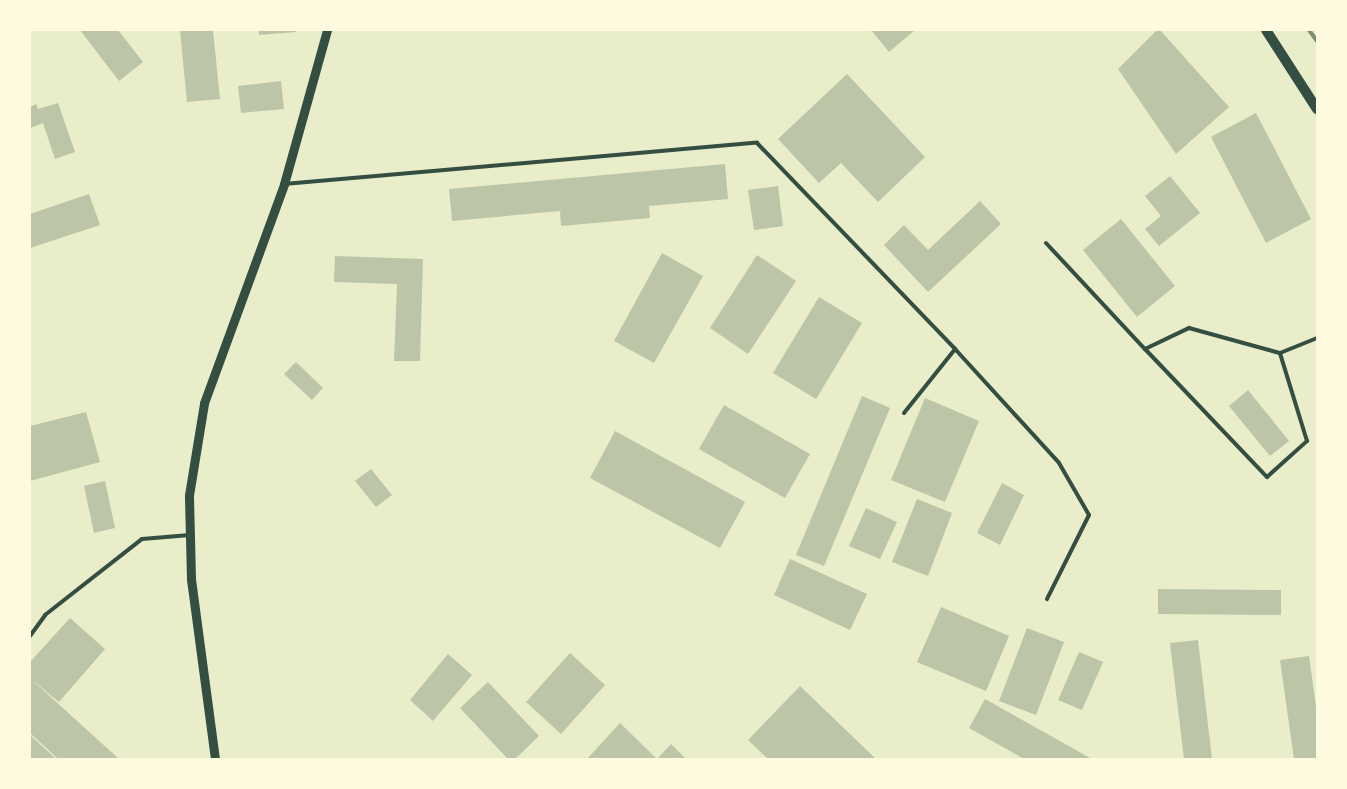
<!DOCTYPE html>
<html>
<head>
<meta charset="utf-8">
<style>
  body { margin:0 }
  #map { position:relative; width:1347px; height:789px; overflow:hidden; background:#e9edc9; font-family:Ubuntu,sans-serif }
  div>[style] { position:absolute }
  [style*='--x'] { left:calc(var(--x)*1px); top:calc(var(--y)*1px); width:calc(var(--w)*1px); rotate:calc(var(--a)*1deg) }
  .building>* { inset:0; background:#bcc5a7 }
  .service>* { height:4px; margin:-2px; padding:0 2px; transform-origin:2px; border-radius:2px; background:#344e41 }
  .tertiary>* { height:9px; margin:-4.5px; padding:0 4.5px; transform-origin:4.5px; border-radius:4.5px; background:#344e41 }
  .secondary>* { height:10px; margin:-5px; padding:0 5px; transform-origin:5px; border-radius:5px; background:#344e41 }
  .rail>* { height:4px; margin:-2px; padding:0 2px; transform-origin:2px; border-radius:2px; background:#7c8e77 }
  span { translate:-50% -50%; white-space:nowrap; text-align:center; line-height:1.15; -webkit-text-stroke:4px #fefae0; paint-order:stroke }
  .frame { position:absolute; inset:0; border:31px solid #fefae0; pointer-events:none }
</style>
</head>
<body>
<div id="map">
  <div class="building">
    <div style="clip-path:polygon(80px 30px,118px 30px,143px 62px,119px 81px)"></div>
    <div style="clip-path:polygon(180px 30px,213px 30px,220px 99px,187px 102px)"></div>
    <div style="clip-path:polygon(259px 30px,296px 30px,296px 32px,259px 35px)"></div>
    <div style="clip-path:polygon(871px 30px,915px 30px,889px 52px)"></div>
    <div style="clip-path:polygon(1157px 30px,1160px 30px,1229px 107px,1176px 154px,1118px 69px)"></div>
    <div style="clip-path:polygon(847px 74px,925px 157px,878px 202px,841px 163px,819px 183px,778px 139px)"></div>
    <div style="clip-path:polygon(281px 81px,284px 109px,241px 113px,238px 86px)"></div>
    <div style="clip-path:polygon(58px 103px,75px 152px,55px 159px,43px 123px,30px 128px,30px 107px,36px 104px,38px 109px)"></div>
    <div style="clip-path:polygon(1256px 113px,1311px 219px,1266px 243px,1211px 137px)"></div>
    <div style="clip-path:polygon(725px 164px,728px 199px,649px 206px,650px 218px,561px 226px,560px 211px,452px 221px,449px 189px)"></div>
    <div style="clip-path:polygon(1170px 176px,1200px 213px,1159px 246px,1145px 229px,1161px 216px,1145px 196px)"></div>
    <div style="clip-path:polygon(778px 186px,783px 226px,754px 230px,748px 190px)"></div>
    <div style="clip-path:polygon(89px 194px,100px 225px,30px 248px,30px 214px)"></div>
    <div style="clip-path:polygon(980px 201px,1001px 224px,928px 292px,884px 245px,904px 225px,928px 250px)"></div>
    <div style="clip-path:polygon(1121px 219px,1175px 286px,1137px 317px,1083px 250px)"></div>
    <div style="clip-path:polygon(662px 253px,703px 276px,654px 363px,614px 341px)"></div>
    <div style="clip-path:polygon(757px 255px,796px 281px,748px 354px,710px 328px)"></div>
    <div style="clip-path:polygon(335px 256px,423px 259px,420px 361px,394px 361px,397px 284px,334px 282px)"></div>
    <div style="clip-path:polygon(819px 297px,862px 323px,816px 399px,773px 373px)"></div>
    <div style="clip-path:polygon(296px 362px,323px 388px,312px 400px,284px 374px)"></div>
    <div style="clip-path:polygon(1248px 390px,1289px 441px,1270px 456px,1229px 406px)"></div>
    <div style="clip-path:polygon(862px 396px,890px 408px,824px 566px,796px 555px)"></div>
    <div style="clip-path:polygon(925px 398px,979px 421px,945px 502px,891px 480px)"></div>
    <div style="clip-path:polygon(724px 405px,810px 454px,785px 498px,699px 449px)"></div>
    <div style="clip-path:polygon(86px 412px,100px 462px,30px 481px,30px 426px)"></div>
    <div style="clip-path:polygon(615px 431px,745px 502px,720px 548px,590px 478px)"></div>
    <div style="clip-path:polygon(371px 469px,392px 495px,376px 507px,355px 481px)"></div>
    <div style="clip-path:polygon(105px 481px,115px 528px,94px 533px,84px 486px)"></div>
    <div style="clip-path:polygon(1002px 483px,1024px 495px,1000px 545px,977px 533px)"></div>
    <div style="clip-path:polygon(917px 499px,952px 513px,928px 576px,892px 562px)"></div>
    <div style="clip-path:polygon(866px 508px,897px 522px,880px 559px,849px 546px)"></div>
    <div style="clip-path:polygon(790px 559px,867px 594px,850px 630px,774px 595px)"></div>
    <div style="clip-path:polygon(1158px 589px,1281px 590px,1281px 615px,1158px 614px)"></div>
    <div style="clip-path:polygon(941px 607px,1009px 636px,986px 691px,917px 662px)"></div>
    <div style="clip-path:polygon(70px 618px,105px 649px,59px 702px,31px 679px,119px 759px,58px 759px,30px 733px,30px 662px)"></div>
    <div style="clip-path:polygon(1027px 628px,1064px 642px,1036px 715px,999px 701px)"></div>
    <div style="clip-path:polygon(1198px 640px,1212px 759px,1184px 759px,1170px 643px)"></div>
    <div style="clip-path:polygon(1079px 652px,1103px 662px,1082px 710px,1058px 700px)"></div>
    <div style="clip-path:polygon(570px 653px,605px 685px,561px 734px,526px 702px)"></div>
    <div style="clip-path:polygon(448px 654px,472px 675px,433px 721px,410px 700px)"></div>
    <div style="clip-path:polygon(1309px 656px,1317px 714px,1317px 759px,1294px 759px,1280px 660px)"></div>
    <div style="clip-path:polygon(488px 682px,539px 736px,515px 759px,508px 759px,460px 708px)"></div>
    <div style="clip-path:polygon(800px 686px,876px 759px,768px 759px,748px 740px)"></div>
    <div style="clip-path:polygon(985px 699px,1092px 759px,1024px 759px,969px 728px)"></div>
    <div style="clip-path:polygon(620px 723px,657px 759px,671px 744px,686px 759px,587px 759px)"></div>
    <div style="clip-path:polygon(30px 735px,56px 759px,30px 759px)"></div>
  </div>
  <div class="service">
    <div style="--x:284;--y:184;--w:475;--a:-5"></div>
    <div style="--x:757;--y:143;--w:286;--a:46.1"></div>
    <div style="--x:955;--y:349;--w:154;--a:47.6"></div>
    <div style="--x:1059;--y:463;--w:60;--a:60"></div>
    <div style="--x:1089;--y:515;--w:94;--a:116.6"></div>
    <div style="--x:1046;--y:243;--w:145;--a:47"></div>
    <div style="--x:1145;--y:349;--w:49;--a:-25.5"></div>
    <div style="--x:1189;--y:328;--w:94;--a:15.4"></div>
    <div style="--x:1280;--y:353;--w:40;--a:-22"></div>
    <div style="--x:1145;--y:349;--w:177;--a:46.4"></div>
    <div style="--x:1267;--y:477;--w:54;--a:-42"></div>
    <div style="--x:1307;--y:441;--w:92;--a:-107.1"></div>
    <div style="--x:904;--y:413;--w:82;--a:-51.4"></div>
    <div style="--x:30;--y:636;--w:26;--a:-54"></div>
    <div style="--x:45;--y:615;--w:123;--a:-38.1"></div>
    <div style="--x:142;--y:539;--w:48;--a:-4.8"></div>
  </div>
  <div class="tertiary">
    <div style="--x:215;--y:759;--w:182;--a:-97.6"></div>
    <div style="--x:191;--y:579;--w:84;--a:-91.4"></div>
    <div style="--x:189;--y:495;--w:93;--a:-80.7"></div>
    <div style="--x:204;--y:403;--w:233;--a:-69.9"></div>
    <div style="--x:284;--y:184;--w:160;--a:-74.4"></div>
  </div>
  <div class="secondary">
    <div style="--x:1266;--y:30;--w:94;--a:57.2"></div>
  </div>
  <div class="rail">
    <div style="--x:1309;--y:30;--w:14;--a:54"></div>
  </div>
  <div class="frame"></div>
</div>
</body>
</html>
